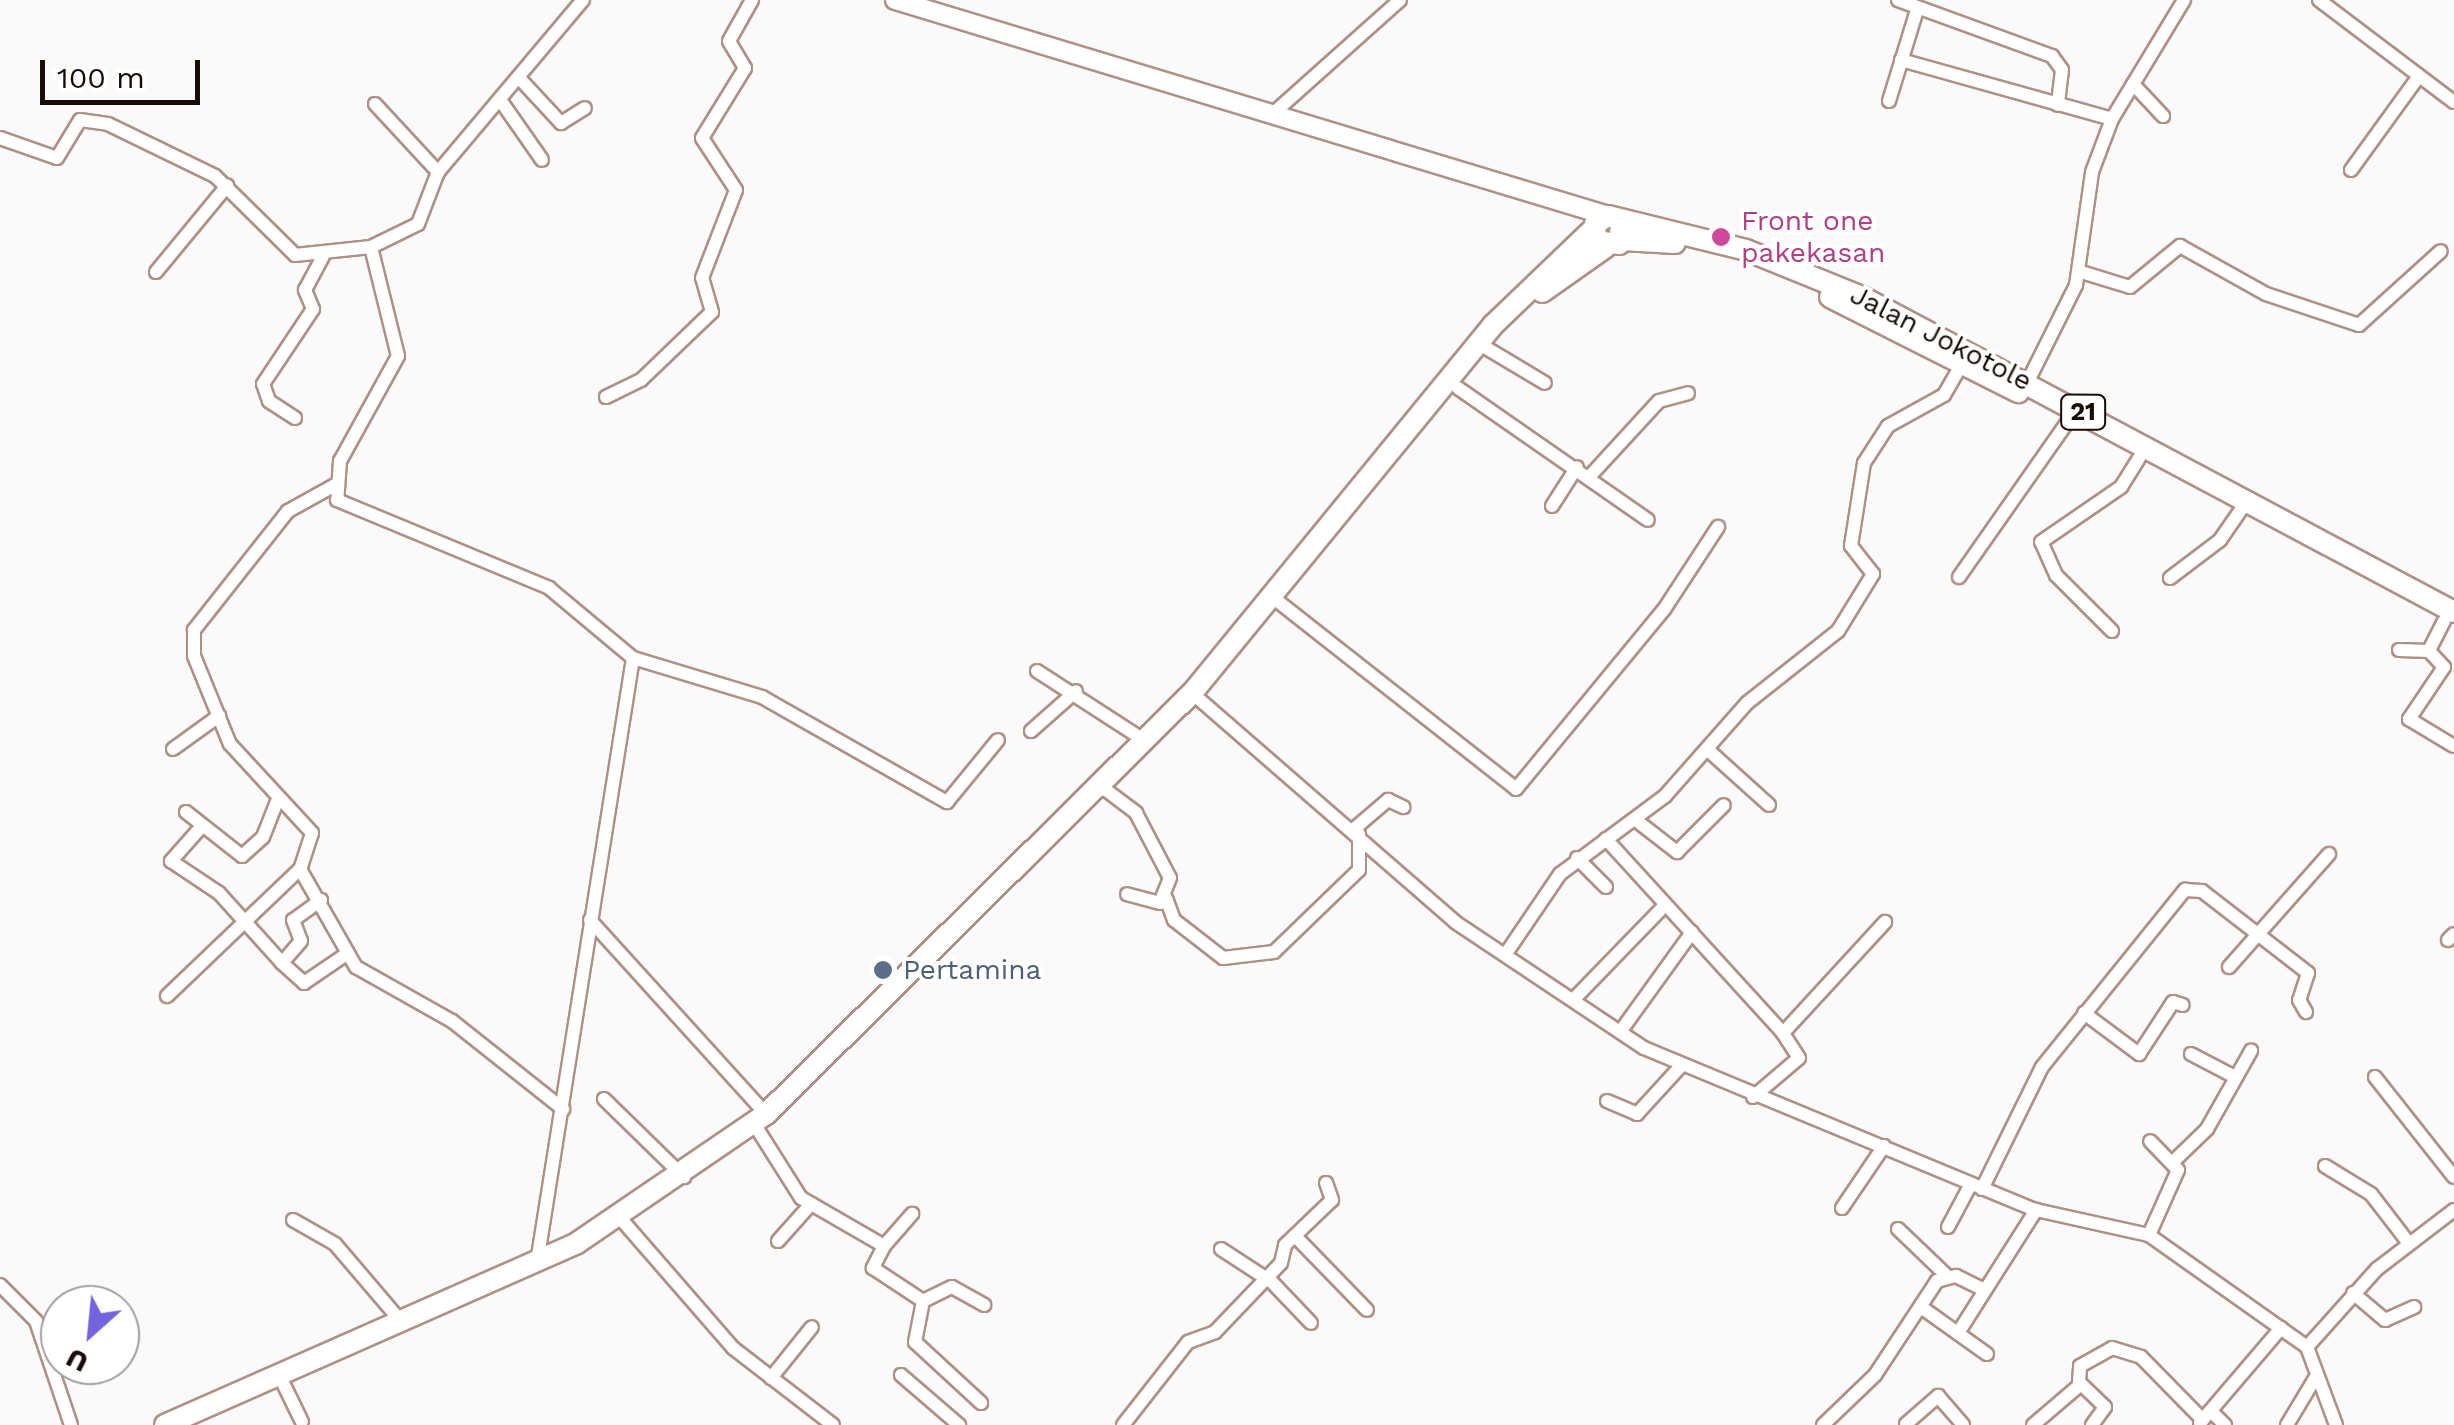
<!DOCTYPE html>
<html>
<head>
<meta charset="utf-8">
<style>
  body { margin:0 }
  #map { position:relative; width:2454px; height:1425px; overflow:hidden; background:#fafafa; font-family:"Work Sans",sans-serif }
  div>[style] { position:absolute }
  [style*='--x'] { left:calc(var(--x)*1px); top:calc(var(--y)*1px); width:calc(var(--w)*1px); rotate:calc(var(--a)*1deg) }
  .roads { filter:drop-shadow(2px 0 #af9085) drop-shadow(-2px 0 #af9085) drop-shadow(0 2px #af9085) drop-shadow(0 -2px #af9085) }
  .minor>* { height:12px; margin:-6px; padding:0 6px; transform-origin:6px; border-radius:6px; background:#fff }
  .secondary>* { height:18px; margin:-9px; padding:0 9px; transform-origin:9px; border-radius:9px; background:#fff }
  .trunk>* { height:20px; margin:-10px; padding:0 10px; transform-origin:10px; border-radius:10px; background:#fff }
  .dots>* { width:28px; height:28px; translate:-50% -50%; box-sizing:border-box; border:5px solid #fff; border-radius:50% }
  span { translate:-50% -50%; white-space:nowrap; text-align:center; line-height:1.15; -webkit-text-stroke:8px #fff; paint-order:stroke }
  .shield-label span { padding:2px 8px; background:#fff; border:2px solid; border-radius:8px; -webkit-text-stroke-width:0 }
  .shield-label { font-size:25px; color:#170c08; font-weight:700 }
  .hotel-label { font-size:28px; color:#b23c85 }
  .left { translate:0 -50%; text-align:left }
  .street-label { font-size:28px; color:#170c08 }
  .service-label { font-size:28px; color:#4e5e75 }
  .north { position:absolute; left:40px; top:1285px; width:100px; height:100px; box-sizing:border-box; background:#fff; border:2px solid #a29e9c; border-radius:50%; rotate:207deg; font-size:28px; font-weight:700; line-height:40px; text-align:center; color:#170c08 }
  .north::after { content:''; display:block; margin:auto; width:35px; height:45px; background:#7264df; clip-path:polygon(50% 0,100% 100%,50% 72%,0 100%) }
  .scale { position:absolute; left:40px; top:60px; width:160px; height:45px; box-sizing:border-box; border:5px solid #170c08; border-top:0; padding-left:12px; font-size:30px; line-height:35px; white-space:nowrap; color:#170c08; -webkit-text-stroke:8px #fff; paint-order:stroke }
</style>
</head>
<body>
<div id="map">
  <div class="roads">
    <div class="minor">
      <div style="--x:1898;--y:0;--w:164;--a:20"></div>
      <div style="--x:2052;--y:56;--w:17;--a:54"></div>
      <div style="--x:2062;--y:70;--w:35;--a:97"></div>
      <div style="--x:2319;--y:0;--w:169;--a:37.1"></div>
      <div style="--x:1901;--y:60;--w:219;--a:15.6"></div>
      <div style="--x:521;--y:80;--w:59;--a:47.1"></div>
      <div style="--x:561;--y:123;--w:28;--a:-32"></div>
      <div style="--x:2133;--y:84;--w:44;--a:46.8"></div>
      <div style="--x:1889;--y:101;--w:92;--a:-72.9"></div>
      <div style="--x:375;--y:104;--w:93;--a:47.2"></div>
      <div style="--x:503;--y:104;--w:68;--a:55.1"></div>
      <div style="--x:1277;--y:110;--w:165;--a:-41.8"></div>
      <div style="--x:0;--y:138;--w:60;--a:19.3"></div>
      <div style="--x:57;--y:158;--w:44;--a:-58.8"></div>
      <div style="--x:80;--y:120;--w:28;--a:8"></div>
      <div style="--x:108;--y:124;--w:119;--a:25.9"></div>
      <div style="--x:215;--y:176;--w:112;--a:44.6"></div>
      <div style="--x:295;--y:255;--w:76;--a:-6"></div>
      <div style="--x:371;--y:247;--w:52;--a:-26.1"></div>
      <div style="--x:418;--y:224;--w:56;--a:-69"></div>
      <div style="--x:438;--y:172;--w:225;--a:-49.9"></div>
      <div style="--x:2351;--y:170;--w:116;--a:-54.1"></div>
      <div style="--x:371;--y:247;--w:112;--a:76.1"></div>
      <div style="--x:398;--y:356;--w:120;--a:118.9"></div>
      <div style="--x:340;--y:461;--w:39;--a:94"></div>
      <div style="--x:337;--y:500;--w:230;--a:22.5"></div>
      <div style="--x:549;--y:588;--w:109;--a:39.8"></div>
      <div style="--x:633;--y:658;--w:613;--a:99.02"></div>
      <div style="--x:2078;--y:271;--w:54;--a:17.1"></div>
      <div style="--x:2130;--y:287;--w:65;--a:-39.4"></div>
      <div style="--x:2180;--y:246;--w:98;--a:29.2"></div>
      <div style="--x:2266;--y:294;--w:98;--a:18.4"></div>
      <div style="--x:2359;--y:325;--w:110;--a:-42.1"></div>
      <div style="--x:156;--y:272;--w:112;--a:-50.5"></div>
      <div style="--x:1488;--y:349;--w:66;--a:30.8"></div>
      <div style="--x:2025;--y:387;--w:114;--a:-63.4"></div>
      <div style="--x:2076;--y:285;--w:114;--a:-81.9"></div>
      <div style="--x:2092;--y:172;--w:57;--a:-69.3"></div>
      <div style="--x:2112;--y:119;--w:139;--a:-58.8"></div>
      <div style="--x:1458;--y:388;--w:231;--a:34.8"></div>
      <div style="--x:606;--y:397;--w:39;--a:-26"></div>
      <div style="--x:641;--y:380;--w:98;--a:-43.8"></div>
      <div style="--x:712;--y:312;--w:35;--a:-106"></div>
      <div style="--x:702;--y:278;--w:94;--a:-68.9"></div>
      <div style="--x:736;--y:190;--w:62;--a:-123.2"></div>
      <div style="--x:702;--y:138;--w:82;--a:-58.4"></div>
      <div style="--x:745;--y:68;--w:31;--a:-121"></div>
      <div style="--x:729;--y:41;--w:47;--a:-60.7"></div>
      <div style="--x:295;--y:418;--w:31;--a:-147"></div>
      <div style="--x:269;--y:401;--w:18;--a:-109"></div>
      <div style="--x:263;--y:384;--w:90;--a:-56.3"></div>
      <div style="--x:313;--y:309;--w:21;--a:-113"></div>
      <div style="--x:305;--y:290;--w:38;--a:-62"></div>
      <div style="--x:1590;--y:476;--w:102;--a:-47.4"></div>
      <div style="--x:1659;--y:401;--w:30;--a:-15"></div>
      <div style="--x:335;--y:485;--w:54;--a:151"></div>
      <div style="--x:288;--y:511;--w:152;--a:128.3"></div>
      <div style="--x:194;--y:630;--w:26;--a:90"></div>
      <div style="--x:194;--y:656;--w:95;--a:67.8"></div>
      <div style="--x:230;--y:744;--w:121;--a:47.3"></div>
      <div style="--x:312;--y:833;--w:38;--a:108"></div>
      <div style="--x:300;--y:869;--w:113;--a:60.3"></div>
      <div style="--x:356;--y:967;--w:110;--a:29.4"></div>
      <div style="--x:452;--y:1021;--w:142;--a:38.4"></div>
      <div style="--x:1552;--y:506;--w:46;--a:-57.3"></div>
      <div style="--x:1959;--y:577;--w:192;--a:-55"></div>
      <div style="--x:2170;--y:578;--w:63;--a:-37.2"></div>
      <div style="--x:2220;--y:540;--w:47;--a:-55.3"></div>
      <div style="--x:1280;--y:603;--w:300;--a:38.2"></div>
      <div style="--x:1516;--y:789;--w:234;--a:-50.5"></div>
      <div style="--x:1665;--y:608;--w:97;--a:-56.8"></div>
      <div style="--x:2444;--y:621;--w:34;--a:117"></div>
      <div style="--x:2429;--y:651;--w:22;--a:47"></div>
      <div style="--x:2444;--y:667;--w:63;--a:123.9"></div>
      <div style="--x:2409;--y:719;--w:52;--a:31"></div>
      <div style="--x:2112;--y:631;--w:79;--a:-135"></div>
      <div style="--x:2056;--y:575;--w:36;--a:-114"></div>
      <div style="--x:2041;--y:542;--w:97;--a:-34.5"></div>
      <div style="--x:2121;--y:487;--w:34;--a:-58"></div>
      <div style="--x:2399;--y:650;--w:30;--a:2"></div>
      <div style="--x:633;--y:658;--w:135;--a:16.8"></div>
      <div style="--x:762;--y:697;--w:213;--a:29.6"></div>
      <div style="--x:947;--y:802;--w:80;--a:-50.6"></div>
      <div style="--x:1037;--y:671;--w:129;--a:32.9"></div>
      <div style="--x:1192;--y:693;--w:349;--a:41"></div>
      <div style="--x:1455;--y:922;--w:227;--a:33.7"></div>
      <div style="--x:1644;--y:1048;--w:424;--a:22.5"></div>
      <div style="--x:2036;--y:1210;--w:116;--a:12.5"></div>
      <div style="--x:2149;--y:1235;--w:194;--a:35.3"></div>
      <div style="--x:1031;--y:731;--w:60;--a:-41.6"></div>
      <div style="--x:173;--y:749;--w:57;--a:-35.7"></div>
      <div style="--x:1708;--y:750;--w:82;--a:42"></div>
      <div style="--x:1106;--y:790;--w:38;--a:37"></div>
      <div style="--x:1136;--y:813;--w:73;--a:62.4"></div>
      <div style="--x:1170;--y:878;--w:27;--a:112"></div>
      <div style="--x:1160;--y:903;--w:34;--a:-165"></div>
      <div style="--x:186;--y:812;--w:71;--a:38.2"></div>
      <div style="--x:242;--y:856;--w:28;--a:-42"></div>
      <div style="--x:263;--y:837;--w:41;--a:-68.5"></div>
      <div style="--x:1637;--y:821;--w:51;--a:37.8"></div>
      <div style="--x:1677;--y:852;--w:66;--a:-45"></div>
      <div style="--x:202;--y:826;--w:47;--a:131.5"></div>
      <div style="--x:171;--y:861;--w:58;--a:33.7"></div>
      <div style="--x:219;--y:893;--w:94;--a:48"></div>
      <div style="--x:1354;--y:829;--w:45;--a:-40.5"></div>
      <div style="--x:1388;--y:800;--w:17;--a:25"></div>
      <div style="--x:1606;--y:839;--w:263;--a:47.6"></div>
      <div style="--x:1783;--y:1033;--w:151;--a:-47.4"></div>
      <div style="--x:1577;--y:858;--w:41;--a:45"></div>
      <div style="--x:1166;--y:898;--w:23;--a:70"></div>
      <div style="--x:1174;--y:920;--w:62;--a:37.8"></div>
      <div style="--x:1223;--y:958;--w:51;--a:-6.7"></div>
      <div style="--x:1274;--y:952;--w:118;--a:-44"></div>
      <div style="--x:1359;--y:870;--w:36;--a:-90"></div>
      <div style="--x:321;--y:900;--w:34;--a:144"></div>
      <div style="--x:293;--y:920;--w:22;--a:69"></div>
      <div style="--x:301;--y:941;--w:29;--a:131"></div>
      <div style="--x:282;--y:963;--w:30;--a:42"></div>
      <div style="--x:304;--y:983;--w:53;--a:-34.3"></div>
      <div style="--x:590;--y:920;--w:262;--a:47.8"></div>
      <div style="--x:2448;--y:940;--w:8;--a:-45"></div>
      <div style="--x:1505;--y:955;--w:98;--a:-55.8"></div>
      <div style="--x:1560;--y:874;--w:131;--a:-36.6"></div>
      <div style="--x:1665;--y:796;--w:124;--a:-48.6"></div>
      <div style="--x:1747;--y:703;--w:116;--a:-38.4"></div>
      <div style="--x:1838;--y:631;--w:67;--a:-58.4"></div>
      <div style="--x:1873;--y:574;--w:36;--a:-128"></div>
      <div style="--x:1851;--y:546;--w:84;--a:-81.1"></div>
      <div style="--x:1864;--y:463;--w:44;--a:-57"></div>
      <div style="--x:1888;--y:426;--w:64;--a:-29"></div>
      <div style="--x:1944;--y:395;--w:36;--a:-60"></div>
      <div style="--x:2229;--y:967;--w:151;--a:-48.5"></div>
      <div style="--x:167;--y:996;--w:184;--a:-43.7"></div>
      <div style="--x:1573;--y:1000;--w:128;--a:-45.9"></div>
      <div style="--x:2084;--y:1013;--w:69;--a:36.7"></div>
      <div style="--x:2139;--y:1054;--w:62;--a:-56.8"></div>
      <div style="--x:2173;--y:1002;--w:10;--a:17"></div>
      <div style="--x:1620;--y:1032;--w:123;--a:-54.2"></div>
      <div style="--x:2191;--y:1054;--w:47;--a:27.6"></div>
      <div style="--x:2375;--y:1077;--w:127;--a:51.7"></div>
      <div style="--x:1753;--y:1097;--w:60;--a:-40.3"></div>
      <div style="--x:1799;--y:1058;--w:30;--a:-123"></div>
      <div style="--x:604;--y:1099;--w:112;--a:44.3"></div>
      <div style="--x:1607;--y:1101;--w:33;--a:23"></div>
      <div style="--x:1637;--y:1114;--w:64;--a:-47.5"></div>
      <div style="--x:758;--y:1130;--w:80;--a:57.7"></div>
      <div style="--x:801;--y:1198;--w:96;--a:30"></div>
      <div style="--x:884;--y:1246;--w:25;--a:117"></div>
      <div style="--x:873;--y:1268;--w:60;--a:33.4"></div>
      <div style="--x:923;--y:1301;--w:42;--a:101"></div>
      <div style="--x:915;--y:1342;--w:90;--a:42.7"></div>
      <div style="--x:2175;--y:1160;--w:45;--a:-44.1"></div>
      <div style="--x:2207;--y:1129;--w:90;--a:-60.6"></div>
      <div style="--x:2325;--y:1166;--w:54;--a:31.3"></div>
      <div style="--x:2371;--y:1194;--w:61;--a:52.4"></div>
      <div style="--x:1982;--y:1189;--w:136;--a:-63.8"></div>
      <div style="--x:2042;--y:1067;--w:228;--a:-51.1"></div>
      <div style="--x:2185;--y:890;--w:17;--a:3"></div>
      <div style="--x:2202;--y:891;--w:134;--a:37.7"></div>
      <div style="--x:2308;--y:973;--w:28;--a:108"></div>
      <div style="--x:2299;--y:1000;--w:14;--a:60"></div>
      <div style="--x:1842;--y:1208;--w:75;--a:-55.9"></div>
      <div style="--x:621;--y:1219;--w:171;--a:49"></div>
      <div style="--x:733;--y:1348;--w:126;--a:37.6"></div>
      <div style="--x:293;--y:1220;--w:48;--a:29.7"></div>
      <div style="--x:335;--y:1244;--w:99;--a:49.5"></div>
      <div style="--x:1948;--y:1227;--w:49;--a:-61.9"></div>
      <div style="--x:1898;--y:1229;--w:66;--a:43.8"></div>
      <div style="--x:2149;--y:1235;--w:71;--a:-66"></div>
      <div style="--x:2178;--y:1170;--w:40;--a:-134"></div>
      <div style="--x:1295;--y:1236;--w:103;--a:45.8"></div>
      <div style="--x:778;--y:1241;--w:50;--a:-48.3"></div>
      <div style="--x:884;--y:1246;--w:43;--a:-48.8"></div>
      <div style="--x:1221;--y:1249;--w:55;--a:33.1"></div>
      <div style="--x:1268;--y:1278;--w:62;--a:46.3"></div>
      <div style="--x:0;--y:1285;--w:51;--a:45"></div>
      <div style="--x:36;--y:1321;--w:110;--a:71.4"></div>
      <div style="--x:2353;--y:1293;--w:42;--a:40.2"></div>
      <div style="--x:2385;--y:1320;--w:32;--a:-24"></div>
      <div style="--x:923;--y:1301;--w:32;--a:-26"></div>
      <div style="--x:952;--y:1287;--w:37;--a:29"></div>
      <div style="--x:1921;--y:1307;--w:81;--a:35.5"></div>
      <div style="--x:1958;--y:1333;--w:146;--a:-57.6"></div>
      <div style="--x:901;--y:1375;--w:77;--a:40.8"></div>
      <div style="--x:771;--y:1378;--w:65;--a:-51.2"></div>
      <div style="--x:283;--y:1383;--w:43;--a:64"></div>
      <div style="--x:2211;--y:1411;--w:20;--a:45"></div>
      <div style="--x:2200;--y:1423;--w:125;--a:-49.5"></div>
      <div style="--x:1906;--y:1424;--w:43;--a:-41.2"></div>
      <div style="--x:1938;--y:1396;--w:38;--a:49"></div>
      <div style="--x:1123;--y:1425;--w:105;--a:-51.9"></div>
      <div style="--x:1188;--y:1342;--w:29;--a:-20"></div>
      <div style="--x:1215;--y:1332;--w:95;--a:-46.3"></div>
      <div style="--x:1281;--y:1263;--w:18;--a:-77"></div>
      <div style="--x:1285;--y:1245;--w:65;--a:-43.8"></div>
      <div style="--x:1332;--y:1200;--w:18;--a:-109"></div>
      <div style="--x:1823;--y:1425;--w:72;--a:-43.9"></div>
      <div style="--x:1875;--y:1375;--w:113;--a:-56.6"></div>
      <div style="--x:1937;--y:1281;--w:20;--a:-15"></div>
      <div style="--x:1956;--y:1276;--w:32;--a:26"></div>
      <div style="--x:2033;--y:1425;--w:63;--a:-40.5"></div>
      <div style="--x:2092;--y:1425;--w:22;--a:-54"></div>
      <div style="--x:2105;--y:1407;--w:36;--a:-136"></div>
      <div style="--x:2079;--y:1382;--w:16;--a:-86"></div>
      <div style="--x:2080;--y:1366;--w:37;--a:-29"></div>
      <div style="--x:2112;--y:1348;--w:30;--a:17"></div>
      <div style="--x:2141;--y:1357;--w:88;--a:45.5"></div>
      <div style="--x:2287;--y:1425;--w:58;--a:-59"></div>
      <div style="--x:2336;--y:1425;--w:83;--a:-110.4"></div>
      <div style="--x:2307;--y:1347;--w:105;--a:-48.1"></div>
      <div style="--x:2377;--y:1269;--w:97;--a:-37.5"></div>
    </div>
    <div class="secondary">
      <div style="--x:895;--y:0;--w:745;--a:16.85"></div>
    </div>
    <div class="trunk">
      <div style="--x:1621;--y:223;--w:21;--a:95"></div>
      <div style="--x:1619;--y:244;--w:23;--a:-173"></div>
      <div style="--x:1596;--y:241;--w:17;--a:-93"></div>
      <div style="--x:1595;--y:224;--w:15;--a:-32"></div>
      <div style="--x:1608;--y:216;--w:142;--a:13.8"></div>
      <div style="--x:1746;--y:250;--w:127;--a:22.1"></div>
      <div style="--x:1864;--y:298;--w:668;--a:28.02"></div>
      <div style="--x:1622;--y:240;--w:53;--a:3.2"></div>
      <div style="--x:1542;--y:292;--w:78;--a:-35.1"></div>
      <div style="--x:1830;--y:297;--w:211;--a:26.8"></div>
      <div style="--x:165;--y:1425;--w:450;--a:-23.8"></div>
      <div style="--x:577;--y:1243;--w:229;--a:-34.3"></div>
      <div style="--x:766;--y:1114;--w:599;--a:-44.66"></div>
      <div style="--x:1192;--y:693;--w:475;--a:-50.7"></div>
      <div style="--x:1493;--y:325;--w:139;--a:-43.8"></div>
    </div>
  </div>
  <div class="dots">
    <div style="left:1721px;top:237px;background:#d1479c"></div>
    <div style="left:883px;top:970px;background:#5c6f8a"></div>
  </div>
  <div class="shield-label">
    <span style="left:2083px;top:412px">21</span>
  </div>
  <div class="hotel-label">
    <span class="left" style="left:1741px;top:237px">Front one<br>pakekasan</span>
  </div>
  <div class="street-label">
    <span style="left:1941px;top:338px;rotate:27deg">Jalan Jokotole</span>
  </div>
  <div class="service-label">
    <span class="left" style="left:903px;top:970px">Pertamina</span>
  </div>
  <div class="north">U</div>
  <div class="scale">100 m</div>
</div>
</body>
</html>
